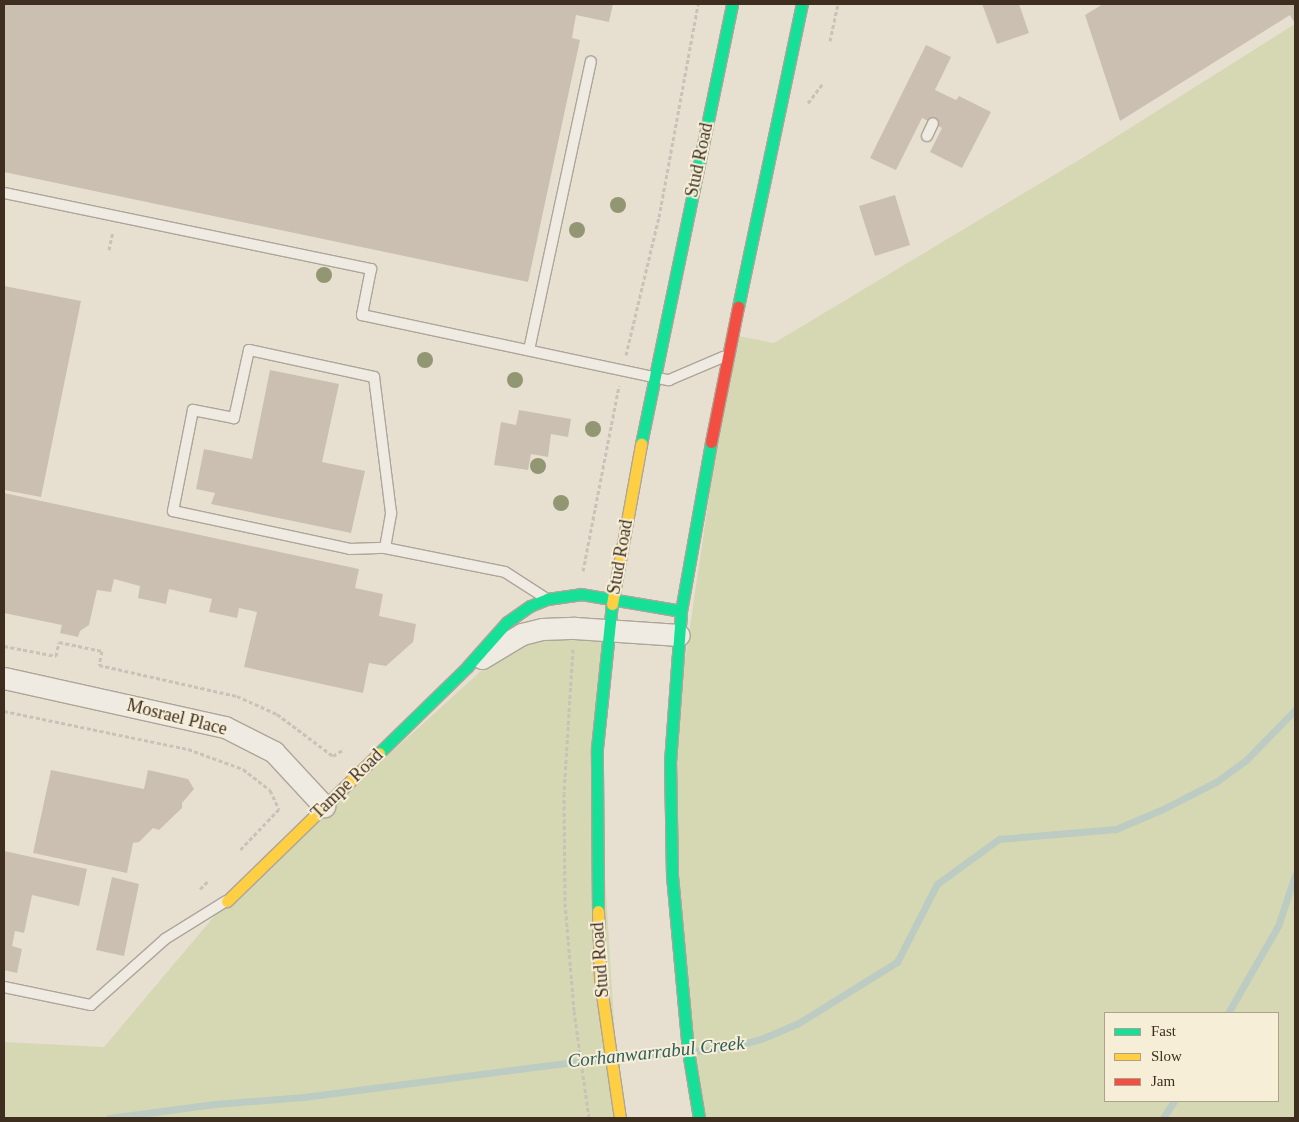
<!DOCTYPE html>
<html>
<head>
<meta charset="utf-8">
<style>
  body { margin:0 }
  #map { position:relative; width:1299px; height:1122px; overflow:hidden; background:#e7e0d1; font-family:Georgia,serif }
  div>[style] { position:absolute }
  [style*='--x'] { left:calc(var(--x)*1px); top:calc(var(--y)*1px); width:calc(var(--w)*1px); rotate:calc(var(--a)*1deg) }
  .green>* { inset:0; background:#d6d7b3 }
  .stream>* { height:7px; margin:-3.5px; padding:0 3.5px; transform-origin:3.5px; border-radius:3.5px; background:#bcccc2 }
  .building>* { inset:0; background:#cbbfb2 }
  .path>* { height:3px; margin-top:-1.5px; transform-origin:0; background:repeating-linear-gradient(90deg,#c8c2b9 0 4px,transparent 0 6.5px) }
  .roads { filter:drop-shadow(1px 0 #ada599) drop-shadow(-1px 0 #ada599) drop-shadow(0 1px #ada599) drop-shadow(0 -1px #ada599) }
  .lane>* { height:10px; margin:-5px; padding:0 5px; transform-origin:5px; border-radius:5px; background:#efebe3 }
  .street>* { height:21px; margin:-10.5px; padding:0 10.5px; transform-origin:10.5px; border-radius:10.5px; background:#efebe3 }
  .fast>* { height:11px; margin:-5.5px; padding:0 5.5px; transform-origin:5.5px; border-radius:5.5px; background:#16e098 }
  .slow>* { height:11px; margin:-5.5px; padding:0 5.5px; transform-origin:5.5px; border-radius:5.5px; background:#ffcf43 }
  .jam>* { height:11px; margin:-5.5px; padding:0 5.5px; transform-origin:5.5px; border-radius:5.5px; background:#f24e42 }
  .trees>* { width:16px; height:16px; margin:-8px; border-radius:50%; background:#929673 }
  span { translate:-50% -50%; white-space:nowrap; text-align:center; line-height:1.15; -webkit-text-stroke:4px #f7eed8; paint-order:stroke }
  .street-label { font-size:18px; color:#3d2e20 }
  .water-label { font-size:19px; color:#2f5d5a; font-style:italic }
  .frame { position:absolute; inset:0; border:5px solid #3d2e20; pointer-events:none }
  .legend { position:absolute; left:1104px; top:1012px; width:175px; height:90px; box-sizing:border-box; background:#f7eed8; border:1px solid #ada18e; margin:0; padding:6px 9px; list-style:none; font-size:15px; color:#3d2e20 }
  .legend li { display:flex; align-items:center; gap:10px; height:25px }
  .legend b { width:25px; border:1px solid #ada18e }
</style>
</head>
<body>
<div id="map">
  <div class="green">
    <div style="clip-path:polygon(1295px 24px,1295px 1118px,1163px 1118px,1174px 1101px,1278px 1101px,1278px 1013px,1105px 1013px,1105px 1101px,1173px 1101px,1161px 1118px,699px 1118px,670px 762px,733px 335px,774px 343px,1084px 157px)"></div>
    <div style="clip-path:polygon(608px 630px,597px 748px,620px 1118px,4px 1118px,4px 1042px,104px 1047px,227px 901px,522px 634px)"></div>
  </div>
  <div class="stream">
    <div style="--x:1228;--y:1013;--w:100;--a:-60.1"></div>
    <div style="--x:1278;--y:926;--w:54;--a:-71.6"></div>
    <div style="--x:693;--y:1051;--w:36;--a:-5"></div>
    <div style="--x:729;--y:1048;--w:33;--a:-16"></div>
    <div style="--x:761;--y:1039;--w:39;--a:-23"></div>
    <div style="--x:797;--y:1024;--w:118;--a:-31.8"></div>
    <div style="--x:897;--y:962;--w:88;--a:-62.9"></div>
    <div style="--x:937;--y:884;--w:77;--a:-36"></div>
    <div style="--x:999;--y:839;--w:117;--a:-4.9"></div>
    <div style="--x:1116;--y:829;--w:51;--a:-23.1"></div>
    <div style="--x:1163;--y:809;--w:59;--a:-27"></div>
    <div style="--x:1216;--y:782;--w:37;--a:-36"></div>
    <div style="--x:1246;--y:760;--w:70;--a:-45.6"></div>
    <div style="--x:615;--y:1057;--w:67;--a:-4.3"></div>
    <div style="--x:109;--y:1118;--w:107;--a:-7.5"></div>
    <div style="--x:215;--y:1104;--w:89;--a:-4.5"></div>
    <div style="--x:304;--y:1097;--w:304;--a:-7.4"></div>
    <div style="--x:1163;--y:1118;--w:20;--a:-57"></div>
  </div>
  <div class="building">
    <div style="clip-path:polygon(4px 4px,613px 4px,609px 22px,576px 15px,572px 38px,580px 40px,528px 282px,4px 172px)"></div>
    <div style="clip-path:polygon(982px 4px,1019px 4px,1029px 33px,997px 44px)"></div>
    <div style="clip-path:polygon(1103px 4px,1295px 4px,1295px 24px,1290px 15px,1120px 121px,1085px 15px)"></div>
    <div style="clip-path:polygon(926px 45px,951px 57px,935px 90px,956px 100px,959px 96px,991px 112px,962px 168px,930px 152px,942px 128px,922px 118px,896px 170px,870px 158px)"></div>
    <div style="clip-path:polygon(895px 195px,910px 245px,875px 256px,859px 206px)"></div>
    <div style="clip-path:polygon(4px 286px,81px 301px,41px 497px,4px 490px)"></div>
    <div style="clip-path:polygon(270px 370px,339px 384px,322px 462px,365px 471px,351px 533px,211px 504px,215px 493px,196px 489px,204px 449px,252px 459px)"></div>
    <div style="clip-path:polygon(519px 410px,571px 419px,568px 437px,551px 434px,548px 457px,531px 454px,528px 470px,494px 465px,501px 422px,516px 425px)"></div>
    <div style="clip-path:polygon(4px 493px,359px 569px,355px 588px,383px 594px,379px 616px,416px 624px,413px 642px,386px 666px,369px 663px,363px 693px,244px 667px,257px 612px,239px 608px,237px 618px,209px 612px,212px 599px,169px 589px,166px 604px,138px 598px,140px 586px,114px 579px,111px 592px,97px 590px,89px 625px,80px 631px,78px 637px,60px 633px,62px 625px,4px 613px)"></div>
    <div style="clip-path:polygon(51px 770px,144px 789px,148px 770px,188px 779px,194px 789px,182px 803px,182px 808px,159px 830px,153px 828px,139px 842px,133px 843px,127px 873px,33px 853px)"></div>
    <div style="clip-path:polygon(4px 851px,87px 869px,79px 906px,32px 895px,24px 933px,15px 931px,12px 946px,22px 949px,17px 973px,4px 970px)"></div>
    <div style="clip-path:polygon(112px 877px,139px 884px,124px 956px,96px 950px)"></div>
  </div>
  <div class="path">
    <div style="--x:830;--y:41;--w:38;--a:-78"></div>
    <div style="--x:808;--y:103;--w:25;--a:-53"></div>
    <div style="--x:109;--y:250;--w:19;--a:-78"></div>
    <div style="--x:626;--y:355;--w:142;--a:-76.6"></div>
    <div style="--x:659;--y:217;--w:217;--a:-79.6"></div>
    <div style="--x:583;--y:571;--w:189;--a:-79"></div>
    <div style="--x:4;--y:646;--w:53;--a:10.9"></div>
    <div style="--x:56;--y:656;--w:14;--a:-78"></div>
    <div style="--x:59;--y:642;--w:44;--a:11.8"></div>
    <div style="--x:102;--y:651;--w:14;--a:102"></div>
    <div style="--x:99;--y:665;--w:141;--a:12.7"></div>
    <div style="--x:237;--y:696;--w:44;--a:24.2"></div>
    <div style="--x:277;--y:714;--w:70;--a:36.9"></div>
    <div style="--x:333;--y:756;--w:13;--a:-32"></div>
    <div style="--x:573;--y:649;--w:144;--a:93.6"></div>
    <div style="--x:564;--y:793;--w:110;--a:89.5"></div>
    <div style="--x:565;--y:903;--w:108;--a:85.2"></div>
    <div style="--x:574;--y:1011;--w:108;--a:82"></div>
    <div style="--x:4;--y:711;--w:188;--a:11.7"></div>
    <div style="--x:188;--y:749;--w:59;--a:20"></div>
    <div style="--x:243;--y:769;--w:34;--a:38"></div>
    <div style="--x:270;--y:790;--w:21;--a:65"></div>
    <div style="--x:279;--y:809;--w:58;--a:133.6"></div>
    <div style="--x:200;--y:889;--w:11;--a:-45"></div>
  </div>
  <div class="roads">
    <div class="lane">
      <div style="--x:927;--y:136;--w:14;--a:-65"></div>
      <div style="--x:4;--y:193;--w:375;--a:11.7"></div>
      <div style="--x:371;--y:269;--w:47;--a:101.1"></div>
      <div style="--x:362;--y:315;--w:314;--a:12"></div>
      <div style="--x:669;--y:380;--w:59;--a:-23.1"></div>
      <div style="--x:529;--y:350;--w:295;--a:-77.9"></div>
      <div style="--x:385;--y:548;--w:36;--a:-80"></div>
      <div style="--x:391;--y:513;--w:137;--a:-97.1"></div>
      <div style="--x:374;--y:377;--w:128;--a:-167.8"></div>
      <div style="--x:249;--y:350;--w:70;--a:102.4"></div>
      <div style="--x:234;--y:418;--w:42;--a:-169"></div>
      <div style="--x:193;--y:410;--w:103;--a:101.2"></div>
      <div style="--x:173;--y:511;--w:181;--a:12.1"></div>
      <div style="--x:350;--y:549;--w:35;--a:-2"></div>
      <div style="--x:385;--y:548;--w:122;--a:11.3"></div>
      <div style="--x:505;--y:572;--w:46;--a:32.7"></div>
      <div style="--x:4;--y:987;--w:89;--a:11.7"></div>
      <div style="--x:91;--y:1005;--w:99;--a:-41.7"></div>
      <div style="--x:165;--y:939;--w:72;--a:-31.9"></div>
    </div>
    <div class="street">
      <div style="--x:482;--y:658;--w:47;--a:-31"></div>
      <div style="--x:522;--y:634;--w:21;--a:-14"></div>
      <div style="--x:542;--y:629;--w:33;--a:-2"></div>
      <div style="--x:575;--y:628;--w:104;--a:3.9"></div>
      <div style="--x:4;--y:678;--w:226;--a:12.5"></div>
      <div style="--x:225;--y:727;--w:55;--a:27"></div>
      <div style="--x:274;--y:752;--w:74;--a:47.2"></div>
    </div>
    <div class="fast">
      <div style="--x:738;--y:307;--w:310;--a:-78.1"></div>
      <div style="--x:641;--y:444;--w:449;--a:-78.3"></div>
      <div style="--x:379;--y:753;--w:123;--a:-44.3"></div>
      <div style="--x:467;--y:667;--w:60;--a:-48.4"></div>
      <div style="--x:507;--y:622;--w:28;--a:-35"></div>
      <div style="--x:530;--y:606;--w:18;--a:-22"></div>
      <div style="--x:547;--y:599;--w:34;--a:-8"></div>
      <div style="--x:581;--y:594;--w:101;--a:9.6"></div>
      <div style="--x:598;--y:911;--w:163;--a:-90.4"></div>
      <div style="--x:597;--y:748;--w:145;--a:-84.1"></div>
      <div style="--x:699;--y:1118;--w:68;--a:-99.3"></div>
      <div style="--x:688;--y:1051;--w:177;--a:-95.2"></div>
      <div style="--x:672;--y:875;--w:113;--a:-91"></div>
      <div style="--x:670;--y:762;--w:151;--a:-85.8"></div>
      <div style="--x:681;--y:611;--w:172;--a:-79.9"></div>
    </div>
    <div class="slow">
      <div style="--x:612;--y:604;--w:163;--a:-79.7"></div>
      <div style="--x:227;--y:901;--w:212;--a:-44.2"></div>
      <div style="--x:598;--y:911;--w:69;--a:88.3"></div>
      <div style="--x:600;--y:980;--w:139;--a:81.8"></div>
    </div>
    <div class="jam">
      <div style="--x:711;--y:442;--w:138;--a:-78.7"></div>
    </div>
  </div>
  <div class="trees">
    <div style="left:618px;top:205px"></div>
    <div style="left:577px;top:230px"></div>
    <div style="left:324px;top:275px"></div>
    <div style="left:425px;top:360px"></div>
    <div style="left:515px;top:380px"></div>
    <div style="left:593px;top:429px"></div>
    <div style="left:538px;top:466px"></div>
    <div style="left:561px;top:503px"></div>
  </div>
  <div class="street-label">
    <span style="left:699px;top:160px;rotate:-78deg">Stud Road</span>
    <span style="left:620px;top:557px;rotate:-80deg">Stud Road</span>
    <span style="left:177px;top:717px;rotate:14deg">Mosrael Place</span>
    <span style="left:347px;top:784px;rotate:-44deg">Tampe Road</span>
    <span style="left:600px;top:960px;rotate:-94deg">Stud Road</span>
  </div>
  <div class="water-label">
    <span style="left:656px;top:1052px;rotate:-6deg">Corhanwarrabul Creek</span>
  </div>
  <div class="frame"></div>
  <ul class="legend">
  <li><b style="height:6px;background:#16e098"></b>Fast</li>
  <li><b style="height:6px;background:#ffcf43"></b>Slow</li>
  <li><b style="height:6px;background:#f24e42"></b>Jam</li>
  </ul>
</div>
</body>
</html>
